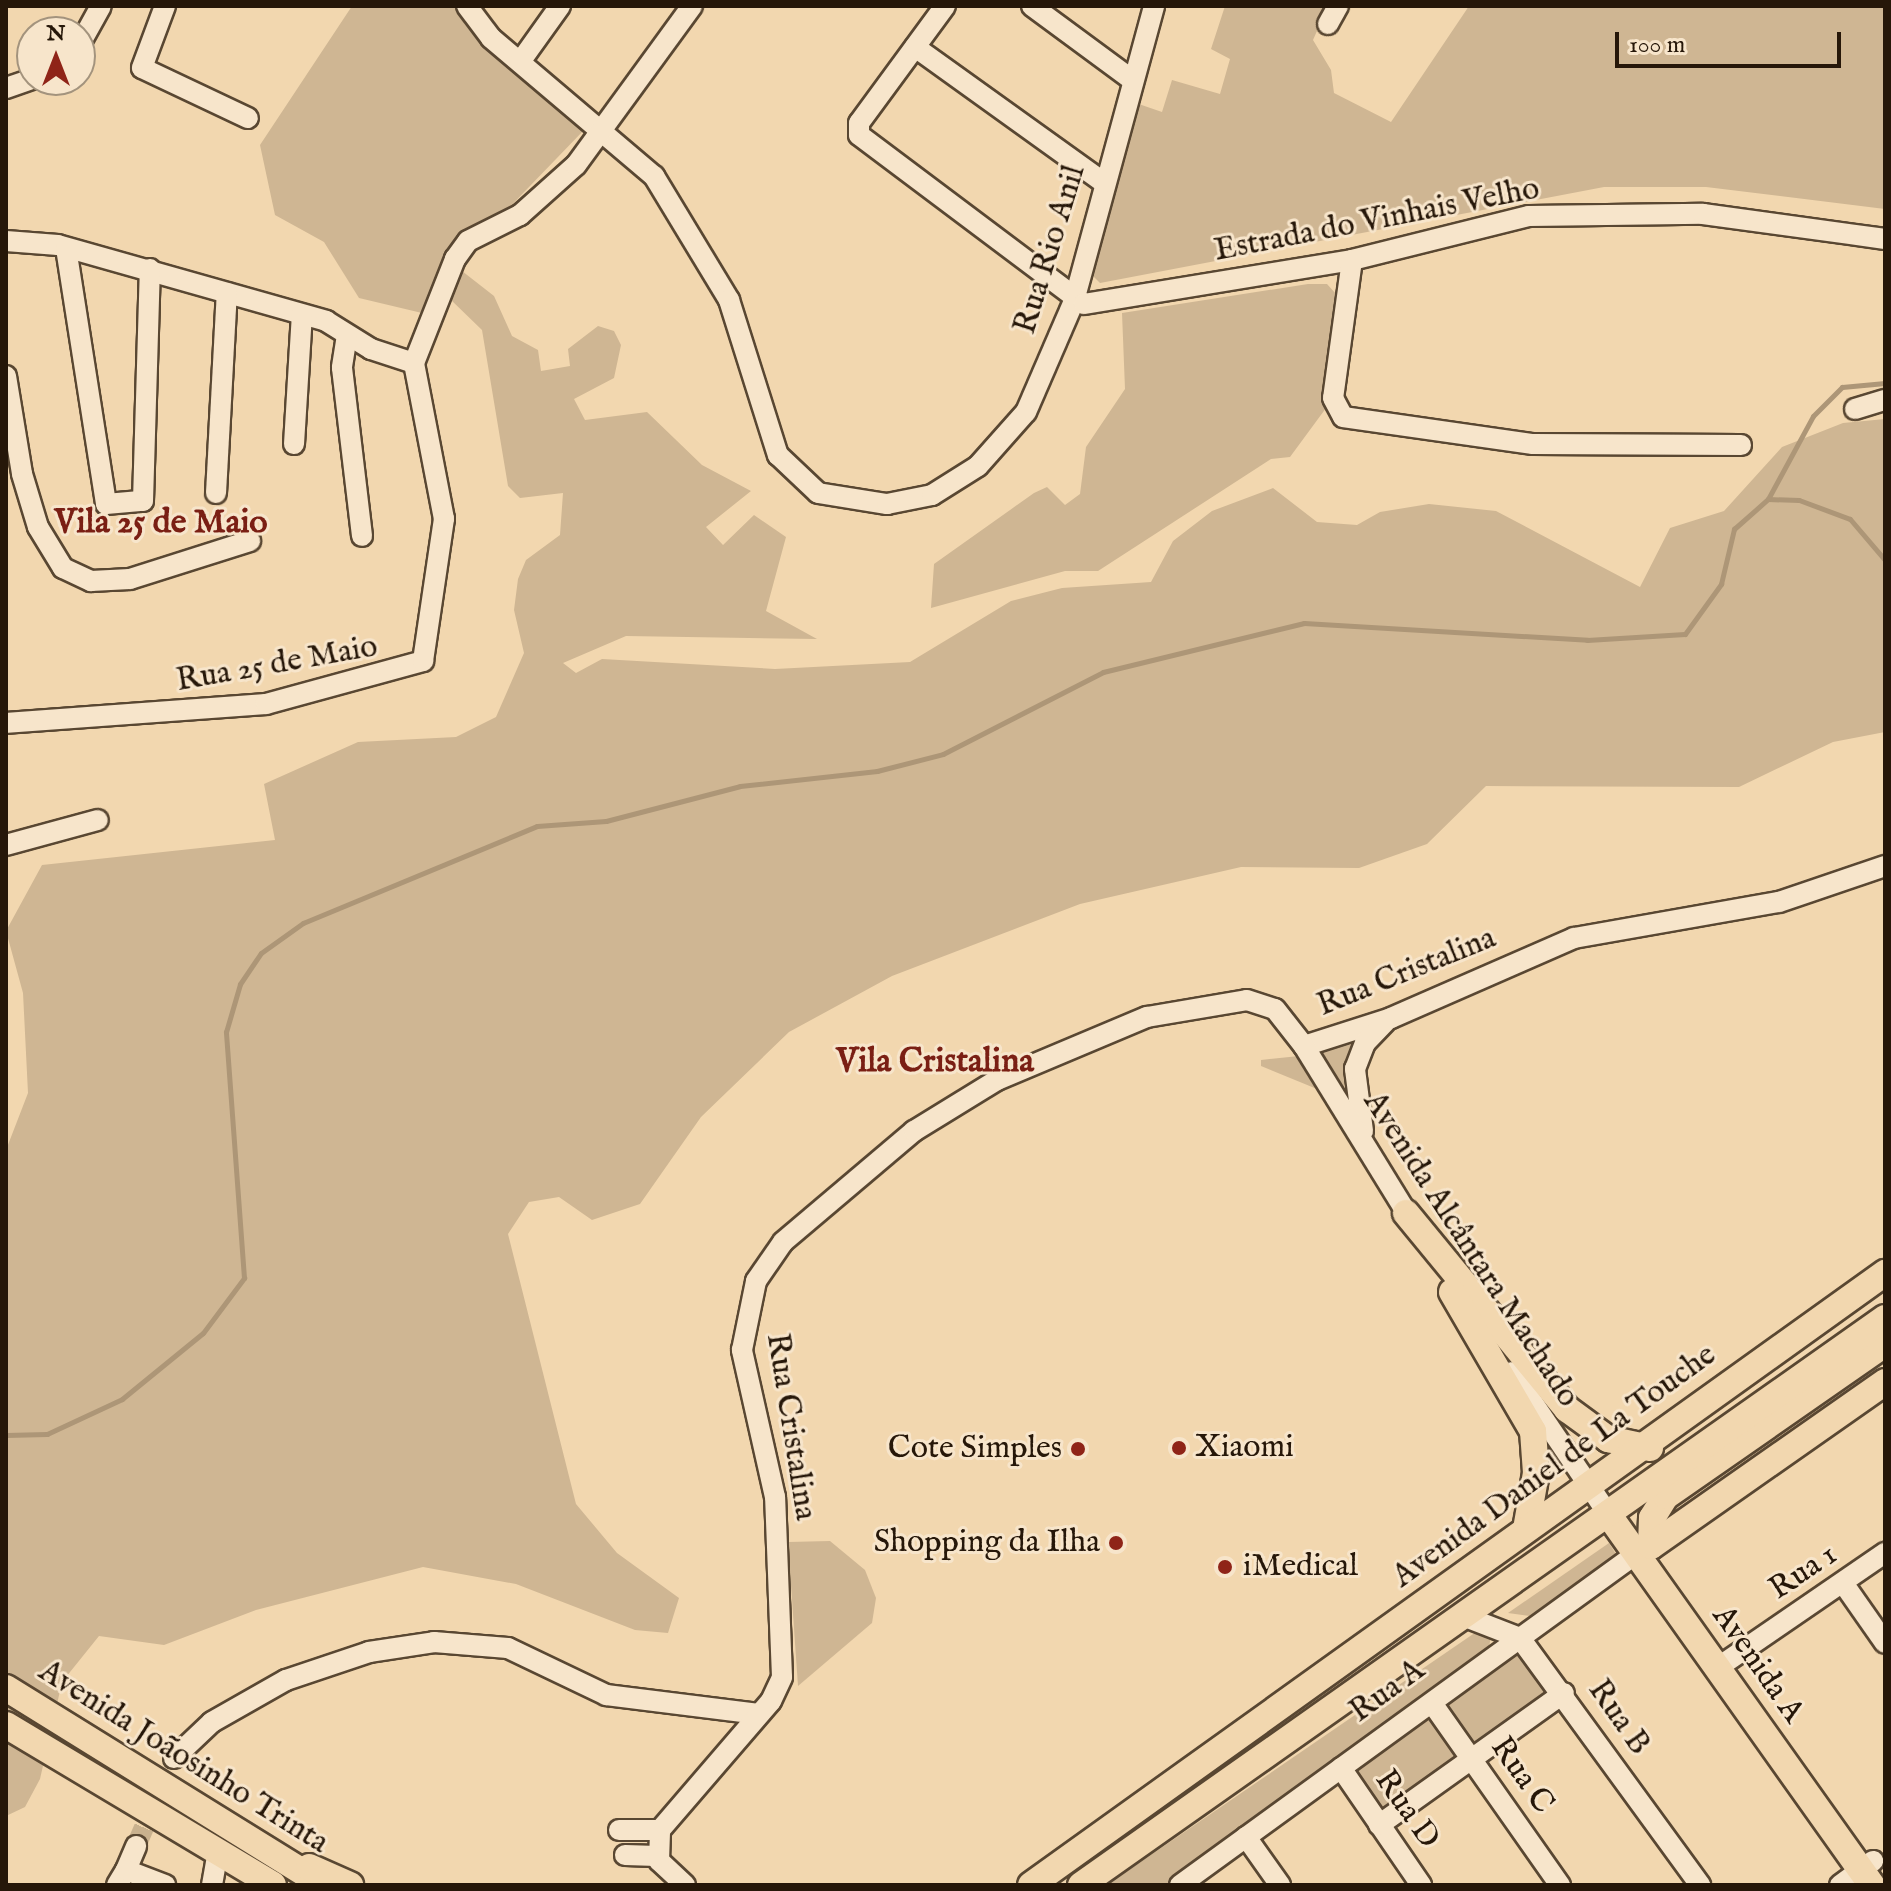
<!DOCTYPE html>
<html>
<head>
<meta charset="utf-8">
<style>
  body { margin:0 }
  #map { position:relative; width:1891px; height:1891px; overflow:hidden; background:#f2d7af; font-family:"IM FELL English",serif }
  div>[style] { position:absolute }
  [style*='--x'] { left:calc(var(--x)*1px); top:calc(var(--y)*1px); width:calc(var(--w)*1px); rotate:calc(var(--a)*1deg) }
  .green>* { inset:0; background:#cfb693 }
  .stream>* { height:5px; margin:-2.5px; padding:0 2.5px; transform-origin:2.5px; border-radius:2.5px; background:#ad9677 }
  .minor-tunnel>* { height:20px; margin-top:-10px; transform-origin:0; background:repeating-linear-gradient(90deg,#c9b18e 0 20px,transparent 0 30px) }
  .roads { filter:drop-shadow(2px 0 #594732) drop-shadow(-2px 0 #594732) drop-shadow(0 2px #594732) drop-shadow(0 -2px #594732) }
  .minor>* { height:20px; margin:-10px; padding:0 10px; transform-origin:10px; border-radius:10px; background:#f7e5cb }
  .major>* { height:26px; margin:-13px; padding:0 13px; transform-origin:13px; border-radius:13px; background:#f2d7af }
  .dots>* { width:22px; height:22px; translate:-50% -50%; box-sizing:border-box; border:4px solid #f7e5cb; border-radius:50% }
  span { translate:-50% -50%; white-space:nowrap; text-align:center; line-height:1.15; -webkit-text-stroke:6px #f7e5cb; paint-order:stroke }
  .street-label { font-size:32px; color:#261709 }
  .poi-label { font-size:32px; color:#261709 }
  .left { translate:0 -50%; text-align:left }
  .right { translate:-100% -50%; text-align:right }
  .neighbourhood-label { font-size:34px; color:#7a1f14; font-weight:700 }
  .frame { position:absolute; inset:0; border:8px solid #261709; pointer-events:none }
  .north { position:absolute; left:16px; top:16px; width:80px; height:80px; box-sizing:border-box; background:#f7e5cb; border:2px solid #a3937d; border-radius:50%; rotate:0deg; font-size:22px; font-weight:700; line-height:32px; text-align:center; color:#261709 }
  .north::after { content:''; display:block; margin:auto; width:28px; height:36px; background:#8f2418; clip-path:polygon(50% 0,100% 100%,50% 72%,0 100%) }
  .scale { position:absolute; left:1615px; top:32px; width:226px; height:36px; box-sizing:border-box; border:4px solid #261709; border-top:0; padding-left:10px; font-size:24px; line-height:28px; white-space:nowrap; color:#261709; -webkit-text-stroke:6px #f7e5cb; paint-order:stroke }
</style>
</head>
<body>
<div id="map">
  <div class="green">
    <div style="clip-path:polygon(352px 6px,457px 6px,505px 64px,584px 130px,500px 217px,455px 238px,422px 313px,359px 298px,324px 242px,275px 215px,260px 145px)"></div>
    <div style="clip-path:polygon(1225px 6px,1328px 6px,1313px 40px,1331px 70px,1334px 93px,1391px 122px,1469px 6px,1885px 6px,1885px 209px,1706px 187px,1604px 187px,1100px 283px,1092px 275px,1130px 101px,1162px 112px,1172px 80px,1220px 94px,1230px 59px,1211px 49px)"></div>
    <div style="clip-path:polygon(462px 271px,494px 296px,512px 336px,538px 350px,541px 371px,570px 366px,568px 349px,598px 326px,614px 331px,621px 345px,614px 378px,574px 399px,585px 420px,647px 412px,702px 465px,751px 491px,706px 527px,723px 545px,754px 515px,786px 537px,766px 611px,817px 639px,626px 636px,563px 663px,576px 673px,602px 659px,775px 669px,910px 662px,1011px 601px,1062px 588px,1151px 582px,1173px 541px,1212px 511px,1273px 488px,1317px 522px,1357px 525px,1380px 512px,1429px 504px,1496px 511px,1640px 587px,1670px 528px,1724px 511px,1782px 447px,1843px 423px,1885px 419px,1885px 732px,1833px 742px,1739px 787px,1486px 786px,1427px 844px,1359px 868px,1241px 867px,1080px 904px,892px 976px,789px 1032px,701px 1117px,640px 1204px,592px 1220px,559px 1197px,529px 1202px,508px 1234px,576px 1504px,617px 1553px,679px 1598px,668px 1633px,635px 1630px,516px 1584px,423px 1567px,256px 1610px,164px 1645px,99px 1636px,62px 1682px,40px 1779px,25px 1807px,6px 1816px,6px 1150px,28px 1093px,23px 993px,6px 931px,42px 865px,275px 840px,264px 784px,358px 742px,456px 737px,496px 717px,524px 653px,514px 610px,518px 579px,526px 560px,560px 535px,563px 493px,520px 498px,508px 486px,482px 330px,450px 299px)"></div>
    <div style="clip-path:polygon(1308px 284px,1327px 284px,1336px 294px,1329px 404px,1290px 457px,1271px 459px,1098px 571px,1065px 571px,931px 608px,934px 564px,1034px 493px,1047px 487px,1065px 505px,1080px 494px,1086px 447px,1125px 389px,1122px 313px)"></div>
    <div style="clip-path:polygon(1352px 1039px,1354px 1043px,1343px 1093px,1318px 1051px)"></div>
    <div style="clip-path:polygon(1299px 1056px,1317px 1089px,1261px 1066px,1261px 1060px)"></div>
    <div style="clip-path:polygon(830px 1541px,865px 1570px,876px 1598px,872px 1623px,798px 1686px,788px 1542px)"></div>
    <div style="clip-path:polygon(1609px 1543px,1619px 1559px,1538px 1617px,1508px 1613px)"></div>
    <div style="clip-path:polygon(1479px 1630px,1491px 1636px,1489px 1647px,1166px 1885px,1107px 1885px)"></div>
    <div style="clip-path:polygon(1522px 1648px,1553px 1689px,1474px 1746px,1444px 1705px)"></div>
    <div style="clip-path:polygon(1429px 1711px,1459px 1753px,1381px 1810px,1351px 1768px)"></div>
  </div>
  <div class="stream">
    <div style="--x:1768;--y:499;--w:31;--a:2"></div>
    <div style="--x:1799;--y:500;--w:54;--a:20.4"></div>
    <div style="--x:1850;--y:519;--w:54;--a:49.5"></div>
    <div style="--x:6;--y:1435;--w:41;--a:-1.4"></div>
    <div style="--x:47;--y:1434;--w:83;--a:-25"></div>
    <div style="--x:122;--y:1399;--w:104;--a:-39.2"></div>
    <div style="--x:203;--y:1333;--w:69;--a:-53.3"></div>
    <div style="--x:244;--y:1278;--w:247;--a:-94.2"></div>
    <div style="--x:226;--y:1032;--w:50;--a:-73.7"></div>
    <div style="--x:240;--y:984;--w:37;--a:-56"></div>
    <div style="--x:261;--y:953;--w:52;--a:-35.5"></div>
    <div style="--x:303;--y:923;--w:253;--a:-22.5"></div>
    <div style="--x:537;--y:826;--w:69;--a:-4.1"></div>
    <div style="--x:606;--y:821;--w:138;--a:-14.6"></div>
    <div style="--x:740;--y:786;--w:138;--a:-6.2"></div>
    <div style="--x:877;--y:771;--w:68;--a:-14.4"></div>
    <div style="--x:943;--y:754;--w:180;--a:-27.1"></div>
    <div style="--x:1103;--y:672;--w:207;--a:-13.7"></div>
    <div style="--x:1304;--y:623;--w:284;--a:3.4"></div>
    <div style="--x:1587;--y:640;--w:98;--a:-3.5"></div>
    <div style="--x:1685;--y:634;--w:62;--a:-54.2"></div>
    <div style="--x:1721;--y:584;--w:57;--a:-76.7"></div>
    <div style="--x:1734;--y:529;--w:45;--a:-41.4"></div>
    <div style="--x:1768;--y:499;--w:94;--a:-61.5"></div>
    <div style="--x:1813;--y:416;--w:41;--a:-45"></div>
    <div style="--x:1842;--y:387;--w:43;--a:-5.3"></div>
  </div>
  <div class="minor-tunnel">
    <div style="--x:136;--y:1846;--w:96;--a:-66.6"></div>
  </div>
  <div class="roads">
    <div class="minor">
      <div style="--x:165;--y:6;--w:66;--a:110.4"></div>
      <div style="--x:142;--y:68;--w:117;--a:25.3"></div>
      <div style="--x:467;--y:6;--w:40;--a:53"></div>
      <div style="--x:491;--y:38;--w:214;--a:40.3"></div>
      <div style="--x:654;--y:176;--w:145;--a:58.8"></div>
      <div style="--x:729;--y:300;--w:163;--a:72.5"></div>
      <div style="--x:778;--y:455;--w:55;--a:43.5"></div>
      <div style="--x:818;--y:493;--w:70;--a:9.1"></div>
      <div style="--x:887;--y:504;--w:46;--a:-11.3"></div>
      <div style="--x:932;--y:495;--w:54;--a:-32.2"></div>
      <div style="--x:978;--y:466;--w:72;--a:-48.4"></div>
      <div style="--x:1026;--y:412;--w:121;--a:-66.6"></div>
      <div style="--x:1074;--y:301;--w:306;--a:-74.8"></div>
      <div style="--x:945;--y:6;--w:145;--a:126.3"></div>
      <div style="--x:859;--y:123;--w:12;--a:90"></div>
      <div style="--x:859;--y:135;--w:281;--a:36.9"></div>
      <div style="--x:1084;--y:304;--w:272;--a:-9.3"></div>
      <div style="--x:1352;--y:260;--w:182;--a:-14"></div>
      <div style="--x:1529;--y:216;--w:174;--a:-0.7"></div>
      <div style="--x:1703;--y:214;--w:184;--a:7.8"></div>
      <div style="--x:1032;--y:6;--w:123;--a:36.4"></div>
      <div style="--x:1328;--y:24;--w:21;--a:-61"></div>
      <div style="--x:80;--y:44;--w:43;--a:-61.1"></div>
      <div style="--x:915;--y:47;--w:233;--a:35.7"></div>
      <div style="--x:520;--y:62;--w:69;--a:-54.5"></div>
      <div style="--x:6;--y:88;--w:28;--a:-19"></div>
      <div style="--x:6;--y:241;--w:52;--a:4.4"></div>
      <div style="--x:58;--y:245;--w:279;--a:15.8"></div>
      <div style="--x:326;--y:321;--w:53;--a:31.9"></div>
      <div style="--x:371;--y:349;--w:45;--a:18"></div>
      <div style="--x:66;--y:248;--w:259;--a:81.1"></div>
      <div style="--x:106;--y:504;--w:37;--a:-5"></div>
      <div style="--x:143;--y:501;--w:232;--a:-88.3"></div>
      <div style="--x:1352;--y:260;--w:139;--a:97.8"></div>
      <div style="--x:1333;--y:398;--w:21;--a:62"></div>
      <div style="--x:1343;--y:417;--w:192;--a:8.1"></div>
      <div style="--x:1533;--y:444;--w:208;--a:0.3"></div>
      <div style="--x:347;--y:335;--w:33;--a:99"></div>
      <div style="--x:342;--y:368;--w:169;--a:83.2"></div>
      <div style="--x:6;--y:376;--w:99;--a:80.7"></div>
      <div style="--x:22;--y:474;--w:55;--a:73.2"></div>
      <div style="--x:38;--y:527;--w:48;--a:58.6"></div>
      <div style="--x:63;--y:568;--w:31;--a:25"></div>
      <div style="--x:91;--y:581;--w:39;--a:-3"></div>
      <div style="--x:130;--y:579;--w:126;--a:-17.6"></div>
      <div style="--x:1855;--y:409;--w:31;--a:-17"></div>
      <div style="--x:294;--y:444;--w:129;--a:-86.5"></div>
      <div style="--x:216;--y:493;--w:200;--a:-86.9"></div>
      <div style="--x:6;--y:723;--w:261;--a:-4.2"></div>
      <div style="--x:266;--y:704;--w:163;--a:-15.3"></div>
      <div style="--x:423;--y:661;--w:144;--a:-81.6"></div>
      <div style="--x:444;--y:519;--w:159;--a:-100.9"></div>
      <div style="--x:414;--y:363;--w:112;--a:-68.5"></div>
      <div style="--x:455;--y:259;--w:22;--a:-54"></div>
      <div style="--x:468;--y:241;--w:58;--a:-26.6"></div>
      <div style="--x:520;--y:215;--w:75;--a:-41.8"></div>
      <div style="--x:576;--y:165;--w:197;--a:-53.9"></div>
      <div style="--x:6;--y:845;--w:95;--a:-15.2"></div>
      <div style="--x:1304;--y:1046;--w:91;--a:-17.8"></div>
      <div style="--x:1391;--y:1018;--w:200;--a:-23.6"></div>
      <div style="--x:1574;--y:938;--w:208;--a:-10"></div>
      <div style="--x:1779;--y:902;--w:112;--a:-18.8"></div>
      <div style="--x:1363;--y:1131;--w:63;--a:-97.4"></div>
      <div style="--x:1355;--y:1069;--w:28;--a:-69"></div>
      <div style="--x:1365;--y:1043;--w:29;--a:-46"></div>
      <div style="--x:1512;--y:1372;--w:171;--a:55.9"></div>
      <div style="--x:1843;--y:1583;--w:73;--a:55"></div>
      <div style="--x:1463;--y:1616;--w:61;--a:21.1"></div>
      <div style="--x:1520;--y:1638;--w:306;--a:53.9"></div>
      <div style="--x:1717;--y:1668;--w:204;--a:-34.4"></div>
      <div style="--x:1432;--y:1703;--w:223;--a:54.9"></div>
      <div style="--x:174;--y:1758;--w:52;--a:-43.5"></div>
      <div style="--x:212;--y:1722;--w:85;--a:-29.6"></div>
      <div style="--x:286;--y:1680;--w:88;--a:-18.6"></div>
      <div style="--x:369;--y:1652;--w:66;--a:-8.7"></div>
      <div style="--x:434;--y:1642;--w:74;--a:4.6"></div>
      <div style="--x:508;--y:1648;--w:109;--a:25.6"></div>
      <div style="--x:606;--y:1695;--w:154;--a:7.1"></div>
      <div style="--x:1341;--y:1768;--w:142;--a:55.6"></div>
      <div style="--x:1379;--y:1825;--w:227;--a:-35.5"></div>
      <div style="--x:619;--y:1830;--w:41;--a:0"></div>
      <div style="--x:1246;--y:1837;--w:59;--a:54.7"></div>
      <div style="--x:625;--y:1855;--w:32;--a:2"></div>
      <div style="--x:126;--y:1870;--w:26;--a:-67"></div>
      <div style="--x:117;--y:1885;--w:17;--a:-59"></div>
      <div style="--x:126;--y:1870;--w:42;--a:21"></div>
      <div style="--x:212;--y:1885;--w:34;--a:-80"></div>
      <div style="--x:685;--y:1885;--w:35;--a:-137"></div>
      <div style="--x:659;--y:1861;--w:31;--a:-88"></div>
      <div style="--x:660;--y:1830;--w:170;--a:-49.3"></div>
      <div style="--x:771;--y:1701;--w:26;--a:-65"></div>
      <div style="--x:782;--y:1677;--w:180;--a:-92.2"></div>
      <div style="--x:775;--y:1497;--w:151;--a:-102.7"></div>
      <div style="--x:742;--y:1350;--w:70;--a:-78.5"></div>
      <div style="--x:756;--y:1281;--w:47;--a:-55.3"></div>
      <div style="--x:783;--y:1242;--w:172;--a:-40.3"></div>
      <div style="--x:914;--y:1131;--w:97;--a:-31.6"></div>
      <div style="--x:997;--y:1080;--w:163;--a:-22.8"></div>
      <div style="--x:1147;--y:1017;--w:101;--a:-9.6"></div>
      <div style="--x:1247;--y:1000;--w:29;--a:18"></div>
      <div style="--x:1275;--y:1009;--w:47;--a:51.9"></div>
      <div style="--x:1304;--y:1046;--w:210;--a:58.4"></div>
      <div style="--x:1180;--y:1885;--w:563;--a:-35.98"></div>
      <div style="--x:1840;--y:1885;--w:41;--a:-36"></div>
    </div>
    <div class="major">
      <div style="--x:1406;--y:1213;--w:254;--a:50.6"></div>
      <div style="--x:1567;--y:1409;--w:51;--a:36.2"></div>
      <div style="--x:1608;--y:1439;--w:43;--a:12.1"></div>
      <div style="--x:1452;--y:1292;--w:161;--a:59.8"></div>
      <div style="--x:1533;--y:1431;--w:42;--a:85.9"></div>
      <div style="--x:1536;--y:1473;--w:57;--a:100.1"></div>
      <div style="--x:1608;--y:1514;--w:455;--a:54.6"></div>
      <div style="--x:1651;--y:1546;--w:28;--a:-88"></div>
      <div style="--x:1652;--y:1518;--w:26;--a:-58"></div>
      <div style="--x:1666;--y:1496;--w:267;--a:-34.8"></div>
      <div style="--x:1651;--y:1546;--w:286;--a:-35"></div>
      <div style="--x:6;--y:1688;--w:374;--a:31.8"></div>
      <div style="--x:6;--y:1725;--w:311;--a:30.9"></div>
      <div style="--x:309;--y:1867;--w:45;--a:23.7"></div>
      <div style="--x:1031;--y:1885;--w:1051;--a:-35.63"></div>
      <div style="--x:1081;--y:1885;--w:984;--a:-35.19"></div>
    </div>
  </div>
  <div class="dots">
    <div style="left:1179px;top:1448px;background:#8f2418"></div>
    <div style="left:1078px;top:1449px;background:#8f2418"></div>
    <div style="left:1116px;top:1543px;background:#8f2418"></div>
    <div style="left:1225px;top:1567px;background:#8f2418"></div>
  </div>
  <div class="street-label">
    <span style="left:1377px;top:221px;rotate:-11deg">Estrada do Vinhais Velho</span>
    <span style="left:1051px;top:250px;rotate:-73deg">Rua Rio Anil</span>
    <span style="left:277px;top:665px;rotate:-10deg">Rua 25 de Maio</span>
    <span style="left:1407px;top:973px;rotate:-22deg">Rua Cristalina</span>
    <span style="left:1470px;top:1250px;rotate:57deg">Avenida Alcântara Machado</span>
    <span style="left:790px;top:1427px;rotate:81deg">Rua Cristalina</span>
    <span style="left:1555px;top:1467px;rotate:-36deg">Avenida Daniel de La Touche</span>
    <span style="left:1804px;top:1573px;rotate:-34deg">Rua 1</span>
    <span style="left:1757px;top:1665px;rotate:55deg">Avenida A</span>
    <span style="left:1388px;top:1692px;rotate:-36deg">Rua A</span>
    <span style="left:1618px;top:1718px;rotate:55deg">Rua B</span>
    <span style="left:183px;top:1758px;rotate:32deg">Avenida Joãosinho Trinta</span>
    <span style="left:1521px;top:1776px;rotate:55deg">Rua C</span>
    <span style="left:1406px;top:1810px;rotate:55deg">Rua D</span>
  </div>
  <div class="poi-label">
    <span class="left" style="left:1195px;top:1448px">Xiaomi</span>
    <span class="right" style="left:1062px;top:1449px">Cote Simples</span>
    <span class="right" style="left:1100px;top:1543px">Shopping da Ilha</span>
    <span class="left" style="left:1243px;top:1567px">iMedical</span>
  </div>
  <div class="neighbourhood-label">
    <span style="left:161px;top:523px">Vila 25 de Maio</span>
    <span style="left:935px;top:1062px">Vila Cristalina</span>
  </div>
  <div class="frame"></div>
  <div class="north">N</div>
  <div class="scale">100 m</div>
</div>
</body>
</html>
